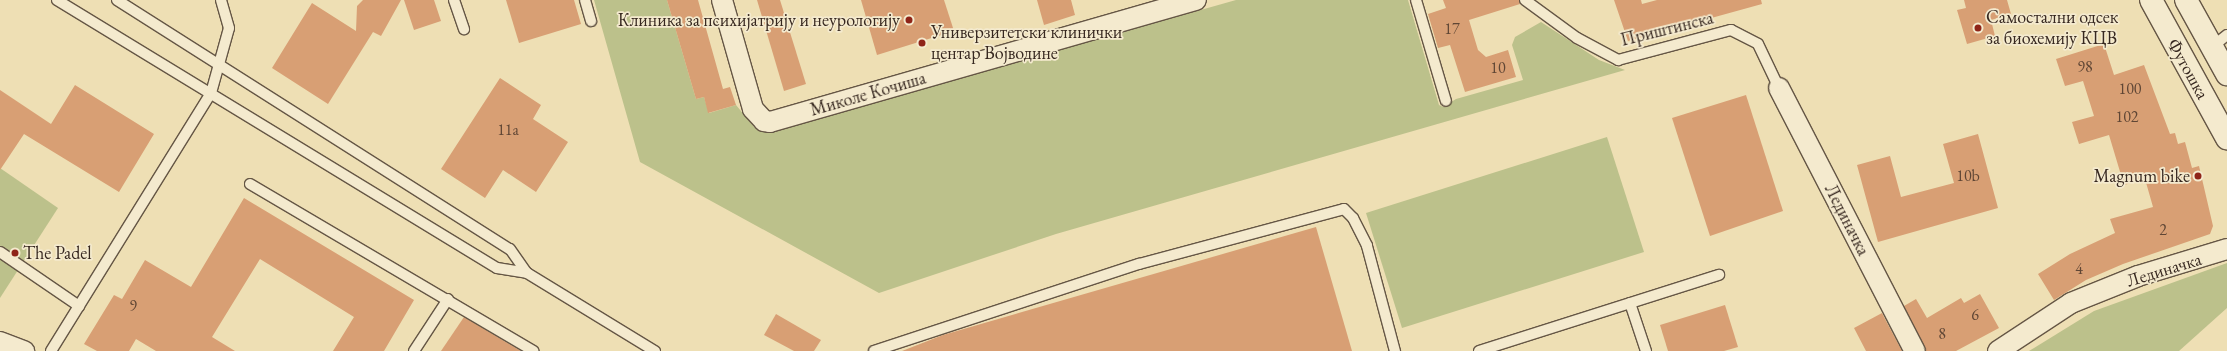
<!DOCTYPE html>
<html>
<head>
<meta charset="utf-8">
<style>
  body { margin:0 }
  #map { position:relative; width:2227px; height:351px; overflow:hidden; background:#eedfb4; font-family:"EB Garamond",serif }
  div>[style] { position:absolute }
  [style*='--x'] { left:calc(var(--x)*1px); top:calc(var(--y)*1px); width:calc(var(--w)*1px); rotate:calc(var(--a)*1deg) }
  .green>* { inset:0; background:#bcc18b }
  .building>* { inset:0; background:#d89f74 }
  .roads { filter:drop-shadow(1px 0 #655645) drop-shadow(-1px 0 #655645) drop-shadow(0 1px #655645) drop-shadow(0 -1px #655645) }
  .service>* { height:10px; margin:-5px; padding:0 5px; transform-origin:5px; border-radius:5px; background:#f4eace }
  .minor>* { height:20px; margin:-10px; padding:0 10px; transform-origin:10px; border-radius:10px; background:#f4eace }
  .secondary>* { height:22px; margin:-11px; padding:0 11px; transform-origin:11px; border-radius:11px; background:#f4eace }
  .dots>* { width:11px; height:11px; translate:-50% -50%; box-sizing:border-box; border:2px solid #f4eace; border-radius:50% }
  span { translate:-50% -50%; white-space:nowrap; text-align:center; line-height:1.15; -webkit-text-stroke:3.5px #f4eace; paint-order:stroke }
  .number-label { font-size:16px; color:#5f4635 }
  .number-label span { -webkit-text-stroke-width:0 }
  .poi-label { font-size:18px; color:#372820 }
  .left { translate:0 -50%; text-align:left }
  .right { translate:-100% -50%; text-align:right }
  .street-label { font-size:18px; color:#372820 }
</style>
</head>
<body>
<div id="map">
  <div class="green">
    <div style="clip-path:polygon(594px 0,667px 0,696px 99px,704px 97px,709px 113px,736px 105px,755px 128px,769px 132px,1236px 0,1408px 0,1439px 105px,1443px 107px,1456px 99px,1523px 80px,1512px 45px,1515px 37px,1541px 22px,1599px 60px,1625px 70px,1056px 234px,879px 293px,640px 162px)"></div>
    <div style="clip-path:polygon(1607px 137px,1644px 252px,1402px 328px,1366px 213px)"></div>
    <div style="clip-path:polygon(0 168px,58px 208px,0 298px)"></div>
    <div style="clip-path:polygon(2227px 263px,2227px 308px,2179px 351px,2029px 351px,2094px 311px)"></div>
  </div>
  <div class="building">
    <div style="clip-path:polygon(363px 0,401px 0,381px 36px,373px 32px,328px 104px,272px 68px,312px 3px,356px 31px,357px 6px)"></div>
    <div style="clip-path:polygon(404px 0,434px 0,441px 21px,414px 30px)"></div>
    <div style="clip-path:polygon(506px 0,574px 0,581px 24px,519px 43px)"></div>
    <div style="clip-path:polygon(667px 0,698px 0,723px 89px,730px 87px,736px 105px,708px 113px,704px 97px,696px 99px)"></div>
    <div style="clip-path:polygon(757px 0,780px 0,806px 84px,784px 91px)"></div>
    <div style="clip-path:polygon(861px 0,944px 0,954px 31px,877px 55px)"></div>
    <div style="clip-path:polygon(1037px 0,1071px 0,1075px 15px,1044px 25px)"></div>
    <div style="clip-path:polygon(1443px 0,1519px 0,1520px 4px,1469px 20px,1478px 50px,1486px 57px,1508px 50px,1516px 77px,1465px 92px,1450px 45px,1438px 48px,1428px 14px,1446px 8px)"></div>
    <div style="clip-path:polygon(1614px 0,1641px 0,1642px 4px,1657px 0,1761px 0,1762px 4px,1628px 41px)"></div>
    <div style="clip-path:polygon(1964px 0,2007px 0,2011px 14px,1991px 20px,1995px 36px,1967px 44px,1957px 10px,1966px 8px)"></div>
    <div style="clip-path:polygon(2104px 44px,2114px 75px,2144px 65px,2170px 134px,2175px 133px,2178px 144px,2185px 142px,2192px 168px,2199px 166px,2213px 226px,2210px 234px,2123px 264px,2086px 280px,2054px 300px,2038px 274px,2070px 254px,2115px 233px,2110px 219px,2153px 207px,2145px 179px,2124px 185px,2109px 135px,2079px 144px,2072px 122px,2094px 116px,2083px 81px,2065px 86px,2056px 59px)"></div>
    <div style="clip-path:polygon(500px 78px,541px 105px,533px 119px,568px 142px,536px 192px,503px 170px,485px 198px,441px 169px)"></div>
    <div style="clip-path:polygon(75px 85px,154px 134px,119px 192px,24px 134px,0 170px,0 90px,51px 124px)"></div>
    <div style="clip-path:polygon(1746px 95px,1783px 211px,1710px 236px,1672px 118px)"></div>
    <div style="clip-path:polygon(1978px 134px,1998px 208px,1878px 242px,1857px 165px,1890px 156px,1901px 197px,1954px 183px,1943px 144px)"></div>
    <div style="clip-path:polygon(244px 198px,414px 300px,384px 351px,333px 351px,354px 317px,260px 259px,212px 337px,235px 351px,156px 351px,136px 339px,129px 351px,97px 351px,84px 344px,114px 295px,122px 299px,145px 260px,191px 287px)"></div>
    <div style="clip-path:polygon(1316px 227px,1352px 351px,902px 351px,943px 335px)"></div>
    <div style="clip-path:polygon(1980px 294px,1999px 328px,1956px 351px,1926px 351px,1904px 306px,1916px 299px,1927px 318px,1961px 298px,1964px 303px)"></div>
    <div style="clip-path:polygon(1725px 305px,1738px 347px,1724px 351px,1668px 351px,1660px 325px)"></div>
    <div style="clip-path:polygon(1882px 313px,1884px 317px,1902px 351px,1866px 351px,1854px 328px)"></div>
    <div style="clip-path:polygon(776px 314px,821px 340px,814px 351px,794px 351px,764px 335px)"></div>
    <div style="clip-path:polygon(464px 317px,521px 351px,441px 351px)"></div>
  </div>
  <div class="roads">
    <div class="service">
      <div style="--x:57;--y:0;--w:515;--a:31.35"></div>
      <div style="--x:497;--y:268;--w:30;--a:9"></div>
      <div style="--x:117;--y:0;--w:465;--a:32.4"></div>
      <div style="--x:510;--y:249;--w:29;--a:55"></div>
      <div style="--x:527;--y:273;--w:150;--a:31.4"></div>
      <div style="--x:454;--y:0;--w:31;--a:71"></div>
      <div style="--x:585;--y:0;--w:22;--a:74"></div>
      <div style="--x:1416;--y:0;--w:105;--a:73.5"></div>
      <div style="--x:1525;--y:0;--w:64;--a:36.2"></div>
      <div style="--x:1577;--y:38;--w:47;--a:28.2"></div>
      <div style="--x:1618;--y:60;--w:117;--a:-14.9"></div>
      <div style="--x:1731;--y:30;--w:30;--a:27"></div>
      <div style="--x:1758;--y:44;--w:49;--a:64.5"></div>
      <div style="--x:2212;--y:47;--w:19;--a:-39"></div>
      <div style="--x:250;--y:184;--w:329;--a:30.5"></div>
      <div style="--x:0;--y:252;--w:96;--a:34.4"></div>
      <div style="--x:1630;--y:303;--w:51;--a:71.6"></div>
      <div style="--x:51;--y:351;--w:304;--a:-58.2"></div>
      <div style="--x:211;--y:93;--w:67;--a:-74.5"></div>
      <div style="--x:229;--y:28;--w:29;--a:-106"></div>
      <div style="--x:414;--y:351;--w:62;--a:-56.8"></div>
      <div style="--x:874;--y:351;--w:279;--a:-18.2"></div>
      <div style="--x:1139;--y:264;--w:212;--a:-15"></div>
      <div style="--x:1344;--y:209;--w:13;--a:45"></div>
      <div style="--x:1353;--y:218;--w:31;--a:63"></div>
      <div style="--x:1367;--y:246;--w:109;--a:75.1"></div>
      <div style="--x:1479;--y:351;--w:252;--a:-17.6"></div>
    </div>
    <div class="minor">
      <div style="--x:722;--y:0;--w:113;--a:74.1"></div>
      <div style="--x:753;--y:109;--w:16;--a:47"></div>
      <div style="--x:764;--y:121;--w:6;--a:9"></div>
      <div style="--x:770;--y:122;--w:443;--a:-16"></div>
      <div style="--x:1779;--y:88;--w:296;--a:62.7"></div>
      <div style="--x:0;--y:342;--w:26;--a:21"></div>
      <div style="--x:1998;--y:351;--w:87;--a:-33.3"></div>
      <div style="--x:2071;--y:303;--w:72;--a:-21.9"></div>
      <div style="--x:2138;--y:276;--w:93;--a:-16.9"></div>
    </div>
    <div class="secondary">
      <div style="--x:2151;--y:0;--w:158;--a:61.2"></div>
      <div style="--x:2186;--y:0;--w:85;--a:61"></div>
    </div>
  </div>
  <div class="dots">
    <div style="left:909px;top:20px;background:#8f2418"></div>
    <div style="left:1978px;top:28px;background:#8f2418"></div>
    <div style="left:922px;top:43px;background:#8f2418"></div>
    <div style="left:2198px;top:176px;background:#8f2418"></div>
    <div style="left:15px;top:253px;background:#8f2418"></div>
  </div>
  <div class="number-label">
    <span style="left:1452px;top:29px">17</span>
    <span style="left:2085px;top:67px">98</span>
    <span style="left:1498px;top:68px">10</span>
    <span style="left:2130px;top:89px">100</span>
    <span style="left:2127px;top:117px">102</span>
    <span style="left:508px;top:130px">11a</span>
    <span style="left:1968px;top:176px">10b</span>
    <span style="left:2163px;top:230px">2</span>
    <span style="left:2079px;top:269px">4</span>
    <span style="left:133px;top:306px">9</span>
    <span style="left:1975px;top:315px">6</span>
    <span style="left:1942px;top:334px">8</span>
  </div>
  <div class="poi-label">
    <span class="left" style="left:1986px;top:28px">Самостални одсек<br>за биохемију КЦВ</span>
    <span class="right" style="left:900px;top:20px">Клиника за психијатрију и неурологију</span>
    <span class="left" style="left:931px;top:43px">Универзитетски клинички<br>центар Војводине</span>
    <span class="right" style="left:2190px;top:176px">Magnum bike</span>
    <span class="left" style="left:23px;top:253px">The Padel</span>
  </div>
  <div class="street-label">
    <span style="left:1667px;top:29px;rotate:-14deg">Приштинска</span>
    <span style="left:2188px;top:69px;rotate:61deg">Футошка</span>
    <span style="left:868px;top:94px;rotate:-16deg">Миколе Кочиша</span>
    <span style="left:1847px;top:220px;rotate:63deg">Лединачка</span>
    <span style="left:2164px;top:270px;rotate:-17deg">Лединачка</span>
  </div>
</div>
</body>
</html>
